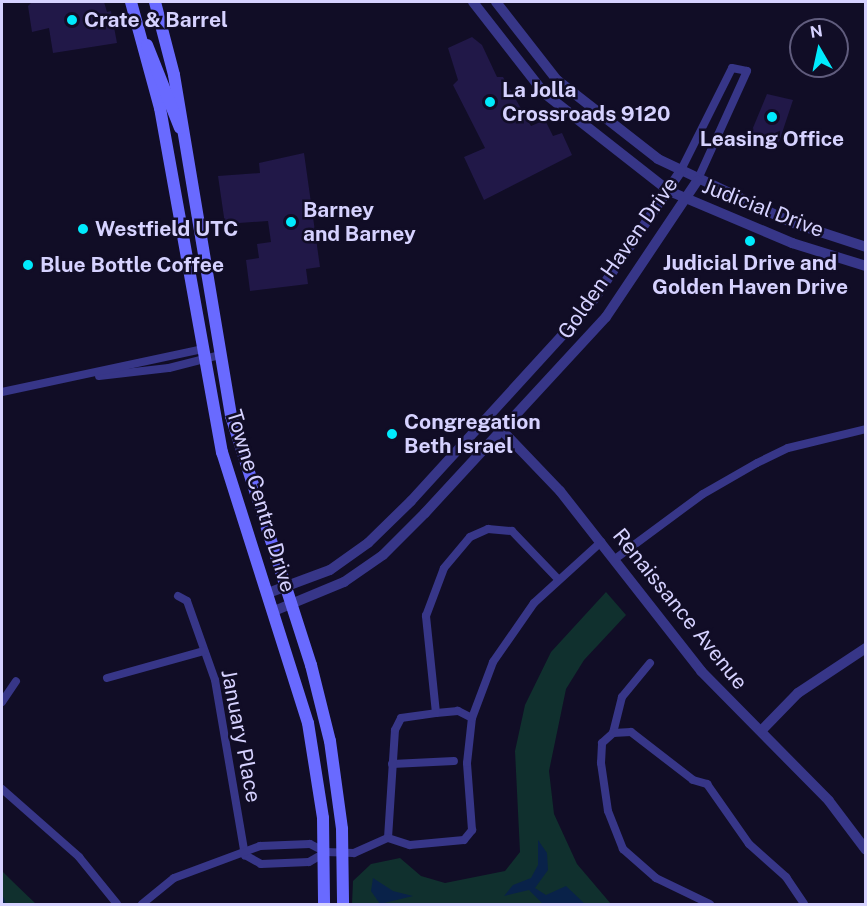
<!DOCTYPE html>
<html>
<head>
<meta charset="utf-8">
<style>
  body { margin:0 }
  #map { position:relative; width:867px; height:906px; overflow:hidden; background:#110d26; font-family:"Public Sans",sans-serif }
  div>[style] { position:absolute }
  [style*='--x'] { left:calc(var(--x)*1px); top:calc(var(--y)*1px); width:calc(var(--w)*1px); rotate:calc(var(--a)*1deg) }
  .green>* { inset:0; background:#10302e }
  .water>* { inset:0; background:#092249 }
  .stream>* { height:3px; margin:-1.5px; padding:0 1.5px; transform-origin:1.5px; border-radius:1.5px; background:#092249 }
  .building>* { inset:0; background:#211848 }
  .minor>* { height:8px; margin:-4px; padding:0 4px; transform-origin:4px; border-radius:4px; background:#373688 }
  .tertiary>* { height:10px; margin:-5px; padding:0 5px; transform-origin:5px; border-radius:5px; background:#373688 }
  .secondary>* { height:12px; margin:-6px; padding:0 6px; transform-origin:6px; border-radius:6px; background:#696aff }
  .dots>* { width:16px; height:16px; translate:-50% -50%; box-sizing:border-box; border:3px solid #110d26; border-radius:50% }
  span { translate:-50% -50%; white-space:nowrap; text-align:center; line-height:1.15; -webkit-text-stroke:5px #110d26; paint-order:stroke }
  .poi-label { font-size:21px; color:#d6d2ff; font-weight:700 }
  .left { translate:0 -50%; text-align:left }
  .street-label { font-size:21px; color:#d6d2ff }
  .frame { position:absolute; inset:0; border:3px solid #d6d2ff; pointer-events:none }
  .north { position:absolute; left:789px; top:18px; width:60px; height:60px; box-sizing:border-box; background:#110d26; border:2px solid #605c7d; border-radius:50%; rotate:351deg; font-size:16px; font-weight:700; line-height:24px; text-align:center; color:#d6d2ff }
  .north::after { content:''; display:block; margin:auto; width:21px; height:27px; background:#00ebfd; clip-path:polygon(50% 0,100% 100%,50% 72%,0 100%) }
</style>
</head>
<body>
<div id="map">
  <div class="green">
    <div style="clip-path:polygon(606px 592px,626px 615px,584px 660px,566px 689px,549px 771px,554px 814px,577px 864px,611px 904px,352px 904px,353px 881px,371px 864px,400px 858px,421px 876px,445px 883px,505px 871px,520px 852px,515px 751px,525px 705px,551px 652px)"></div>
    <div style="clip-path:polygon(2px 871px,10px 879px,36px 904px,2px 904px)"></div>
  </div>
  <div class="water">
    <div style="clip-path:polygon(538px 840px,547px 853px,548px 870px,535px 888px,546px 895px,566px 886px,585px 904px,543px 904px,529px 890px,504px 896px,513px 885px,531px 878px,538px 865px)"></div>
    <div style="clip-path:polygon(373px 878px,393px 891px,413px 896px,380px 904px,371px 891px)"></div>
  </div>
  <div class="stream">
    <div style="--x:2;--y:898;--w:6;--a:72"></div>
  </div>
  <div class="building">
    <div style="clip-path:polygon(32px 2px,104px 2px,107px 12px,111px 11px,117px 43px,53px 53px,49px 28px,32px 32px,28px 6px)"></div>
    <div style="clip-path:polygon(472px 37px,482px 45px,497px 77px,503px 77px,531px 126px,545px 120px,553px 136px,562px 133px,572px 155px,484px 200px,464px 157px,485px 148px,453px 85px,458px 80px,448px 48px)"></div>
    <div style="clip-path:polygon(767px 94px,793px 100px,779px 142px,750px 135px)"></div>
    <div style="clip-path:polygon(304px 153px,320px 267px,306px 269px,308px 284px,250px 291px,246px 260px,259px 258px,257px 244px,271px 242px,268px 221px,225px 224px,218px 176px,260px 173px,259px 163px)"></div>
  </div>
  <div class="minor">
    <div style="--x:680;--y:172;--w:116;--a:-63.4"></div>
    <div style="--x:732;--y:68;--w:15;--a:11"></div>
    <div style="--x:747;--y:71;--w:121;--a:114.4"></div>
    <div style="--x:99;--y:376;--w:70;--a:-6.5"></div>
    <div style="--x:169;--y:368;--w:53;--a:-14.3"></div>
    <div style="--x:2;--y:392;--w:206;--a:-12.1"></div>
    <div style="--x:615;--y:559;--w:109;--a:-36.5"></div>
    <div style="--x:703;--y:494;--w:62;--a:-29.9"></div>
    <div style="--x:757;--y:463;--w:34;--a:-26"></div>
    <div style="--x:788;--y:448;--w:80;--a:-13.7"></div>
    <div style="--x:178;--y:596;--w:10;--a:29"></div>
    <div style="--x:187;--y:601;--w:84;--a:70.5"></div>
    <div style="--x:215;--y:680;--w:178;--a:80.3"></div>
    <div style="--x:107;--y:678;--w:101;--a:-15.6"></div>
    <div style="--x:2;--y:702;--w:25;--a:-56"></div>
    <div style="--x:472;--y:718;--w:16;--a:-153"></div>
    <div style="--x:458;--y:711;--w:22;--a:175"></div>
    <div style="--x:436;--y:713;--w:98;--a:-95.9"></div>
    <div style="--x:426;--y:616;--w:51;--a:-69.4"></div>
    <div style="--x:444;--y:568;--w:40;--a:-50"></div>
    <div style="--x:470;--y:537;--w:20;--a:-24"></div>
    <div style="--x:488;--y:529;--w:24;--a:5"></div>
    <div style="--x:512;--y:531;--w:65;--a:46.2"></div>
    <div style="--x:613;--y:733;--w:37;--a:-76"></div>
    <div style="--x:622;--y:697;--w:44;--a:-50.5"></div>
    <div style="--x:392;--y:764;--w:62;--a:-2.8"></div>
    <div style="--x:2;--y:789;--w:103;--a:41.4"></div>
    <div style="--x:79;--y:857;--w:60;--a:51"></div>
    <div style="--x:388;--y:838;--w:108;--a:-86.3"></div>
    <div style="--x:395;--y:730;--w:13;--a:-63"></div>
    <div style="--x:401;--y:718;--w:35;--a:-8"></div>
    <div style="--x:245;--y:855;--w:18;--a:29"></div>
    <div style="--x:261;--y:864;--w:48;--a:-2.4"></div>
    <div style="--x:309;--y:862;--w:20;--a:-30"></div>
    <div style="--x:142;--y:904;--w:41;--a:-39.1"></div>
    <div style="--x:174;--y:878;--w:92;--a:-20.4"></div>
    <div style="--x:260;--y:846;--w:50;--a:-2.3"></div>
    <div style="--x:310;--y:844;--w:18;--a:27"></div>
    <div style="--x:326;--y:852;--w:28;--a:2"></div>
    <div style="--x:354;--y:853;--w:37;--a:-24"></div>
    <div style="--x:388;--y:838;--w:23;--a:18"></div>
    <div style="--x:410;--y:845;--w:54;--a:-5.3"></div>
    <div style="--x:464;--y:840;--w:13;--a:-51"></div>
    <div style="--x:472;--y:830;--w:67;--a:-94.3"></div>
    <div style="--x:467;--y:763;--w:45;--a:-83.7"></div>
    <div style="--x:472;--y:718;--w:60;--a:-69.4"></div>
    <div style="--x:493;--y:662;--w:72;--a:-55.2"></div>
    <div style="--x:534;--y:603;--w:91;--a:-42.3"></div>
    <div style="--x:710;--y:904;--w:60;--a:-154.3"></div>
    <div style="--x:656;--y:878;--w:44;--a:-138.7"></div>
    <div style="--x:623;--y:849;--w:41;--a:-111.5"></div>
    <div style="--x:608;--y:811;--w:49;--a:-98.3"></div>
    <div style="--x:601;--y:763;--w:20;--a:-87"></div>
    <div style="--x:602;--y:743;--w:15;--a:-42"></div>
    <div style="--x:613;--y:733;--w:18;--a:-3"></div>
    <div style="--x:631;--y:732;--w:78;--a:37.7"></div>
    <div style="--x:693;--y:780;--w:15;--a:16"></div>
    <div style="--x:707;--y:784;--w:73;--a:55"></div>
    <div style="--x:749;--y:844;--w:50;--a:41.7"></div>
    <div style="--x:786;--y:877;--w:32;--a:56"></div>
  </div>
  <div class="tertiary">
    <div style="--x:473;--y:2;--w:115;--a:52"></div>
    <div style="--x:544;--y:93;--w:159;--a:38.1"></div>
    <div style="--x:669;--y:191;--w:134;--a:22.9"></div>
    <div style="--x:792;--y:243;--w:77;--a:17.3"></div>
    <div style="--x:496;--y:2;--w:99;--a:52"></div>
    <div style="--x:557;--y:80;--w:128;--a:38"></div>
    <div style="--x:658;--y:159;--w:149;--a:25.4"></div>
    <div style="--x:793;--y:223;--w:77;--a:18.2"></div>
    <div style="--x:489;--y:417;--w:103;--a:46.2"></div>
    <div style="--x:560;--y:491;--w:229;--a:51.9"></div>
    <div style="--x:701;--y:671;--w:182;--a:45.4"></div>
    <div style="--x:829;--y:801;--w:61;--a:52.9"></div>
    <div style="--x:268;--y:593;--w:66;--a:-20.4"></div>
    <div style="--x:330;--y:570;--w:47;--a:-35.4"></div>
    <div style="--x:368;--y:543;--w:60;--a:-44.3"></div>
    <div style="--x:411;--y:501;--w:265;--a:-47.6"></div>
    <div style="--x:590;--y:305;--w:161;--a:-55.9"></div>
    <div style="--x:274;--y:611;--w:76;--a:-22.5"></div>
    <div style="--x:344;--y:582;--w:47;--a:-34.7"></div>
    <div style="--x:383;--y:555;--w:59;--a:-45"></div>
    <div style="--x:425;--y:513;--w:267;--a:-47.3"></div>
    <div style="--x:606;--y:317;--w:164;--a:-56.2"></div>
    <div style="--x:761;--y:731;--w:53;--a:-45.8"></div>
    <div style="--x:798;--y:693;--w:82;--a:-33.5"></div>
  </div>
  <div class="secondary">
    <div style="--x:131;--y:2;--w:110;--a:74.7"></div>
    <div style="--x:160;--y:108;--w:350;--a:79.8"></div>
    <div style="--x:222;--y:452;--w:284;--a:72.4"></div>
    <div style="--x:308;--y:723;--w:96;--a:81"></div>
    <div style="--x:323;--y:818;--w:86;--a:89.3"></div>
    <div style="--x:155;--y:2;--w:75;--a:75.4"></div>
    <div style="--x:174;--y:75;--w:346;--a:80.5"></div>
    <div style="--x:231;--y:416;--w:262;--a:72.2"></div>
    <div style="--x:311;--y:665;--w:78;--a:76"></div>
    <div style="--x:330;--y:741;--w:89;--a:82.2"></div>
    <div style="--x:342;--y:829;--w:75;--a:89.2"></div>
    <div style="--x:147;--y:45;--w:89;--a:68.3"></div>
  </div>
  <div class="dots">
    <div style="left:72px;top:20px;background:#00ebfd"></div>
    <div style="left:490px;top:102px;background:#00ebfd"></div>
    <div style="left:772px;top:117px;background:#00ebfd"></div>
    <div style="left:291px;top:222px;background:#00ebfd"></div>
    <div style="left:83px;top:229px;background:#00ebfd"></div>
    <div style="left:750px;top:241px;background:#00ebfd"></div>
    <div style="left:28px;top:265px;background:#00ebfd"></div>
    <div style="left:392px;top:434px;background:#00ebfd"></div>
  </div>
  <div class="poi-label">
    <span class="left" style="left:84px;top:20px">Crate &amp; Barrel</span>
    <span class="left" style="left:502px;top:102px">La Jolla<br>Crossroads 9120</span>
    <span style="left:772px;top:139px">Leasing Office</span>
    <span class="left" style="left:303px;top:222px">Barney<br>and Barney</span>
    <span class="left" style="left:95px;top:229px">Westfield UTC</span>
    <span style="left:750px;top:275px">Judicial Drive and<br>Golden Haven Drive</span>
    <span class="left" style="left:40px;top:265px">Blue Bottle Coffee</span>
    <span class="left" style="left:404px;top:434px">Congregation<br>Beth Israel</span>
  </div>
  <div class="street-label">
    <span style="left:763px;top:208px;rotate:21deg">Judicial Drive</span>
    <span style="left:618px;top:258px;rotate:-55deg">Golden Haven Drive</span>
    <span style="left:261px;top:501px;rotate:73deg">Towne Centre Drive</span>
    <span style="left:680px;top:609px;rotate:51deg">Renaissance Avenue</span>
    <span style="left:241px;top:736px;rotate:79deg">January Place</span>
  </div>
  <div class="frame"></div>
  <div class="north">N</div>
</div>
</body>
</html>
